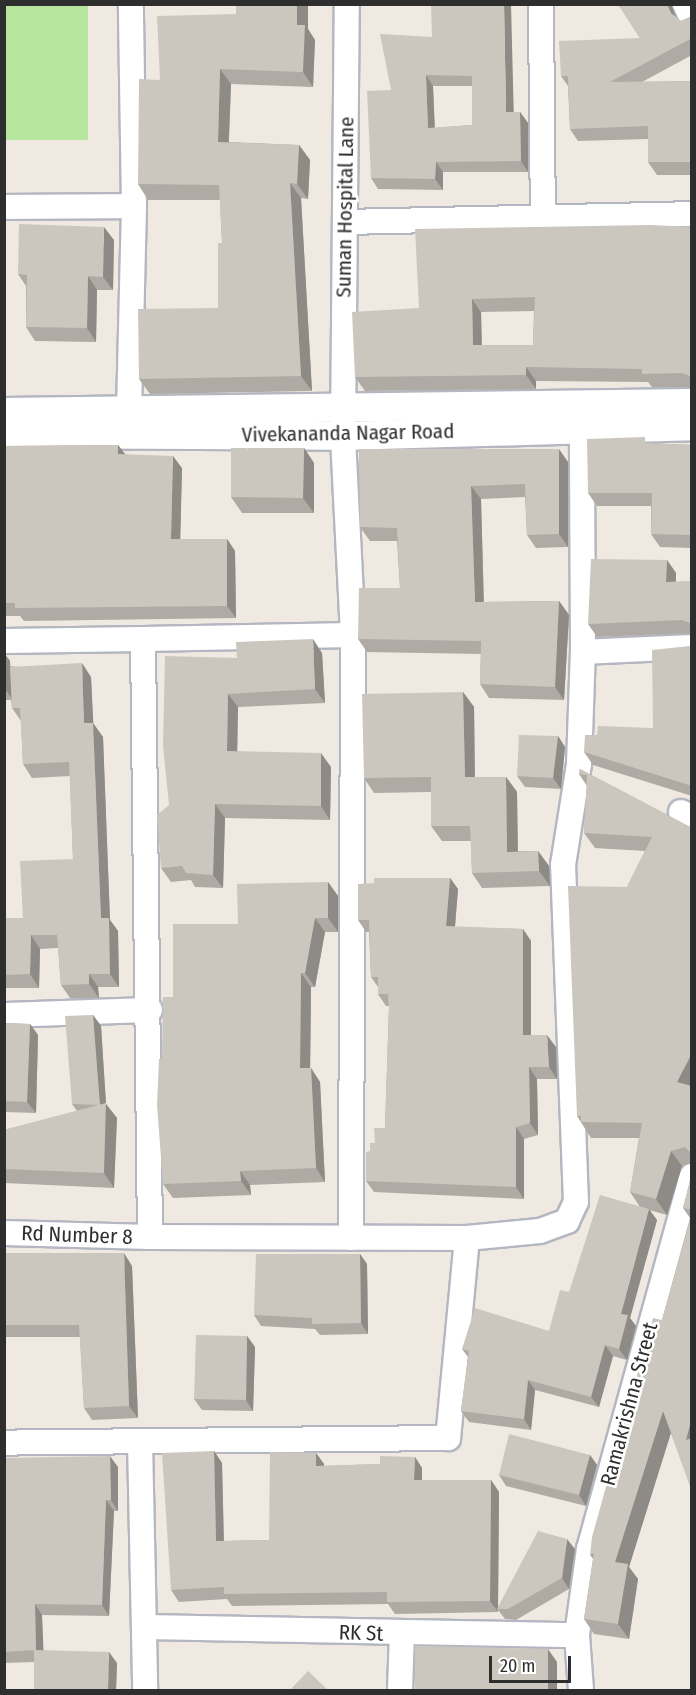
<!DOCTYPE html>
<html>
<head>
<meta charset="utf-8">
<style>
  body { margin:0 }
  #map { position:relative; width:696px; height:1695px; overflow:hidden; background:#efe9e1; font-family:"Fira Sans Condensed",sans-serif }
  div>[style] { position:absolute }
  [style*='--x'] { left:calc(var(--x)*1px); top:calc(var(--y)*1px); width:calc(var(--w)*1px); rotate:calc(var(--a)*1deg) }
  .green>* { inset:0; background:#b6e59e }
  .roads { filter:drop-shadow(2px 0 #b4b7c1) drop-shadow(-2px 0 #b4b7c1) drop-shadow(0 2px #b4b7c1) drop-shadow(0 -2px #b4b7c1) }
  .minor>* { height:24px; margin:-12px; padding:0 12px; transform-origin:12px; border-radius:12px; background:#fff }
  .tertiary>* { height:28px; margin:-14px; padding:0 14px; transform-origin:14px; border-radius:14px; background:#fff }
  .wall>* { inset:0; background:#afaba4 }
  .shaded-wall>* { inset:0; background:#8e8b86 }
  .building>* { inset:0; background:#cbc7bf }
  span { translate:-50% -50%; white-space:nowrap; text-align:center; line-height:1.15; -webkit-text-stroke:5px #fff; paint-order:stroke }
  .street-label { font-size:21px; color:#2e2e2e }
  .frame { position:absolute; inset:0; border:6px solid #2e2e2e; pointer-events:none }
  .scale { position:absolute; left:489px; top:1656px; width:82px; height:27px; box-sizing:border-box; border:3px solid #2e2e2e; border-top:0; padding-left:8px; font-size:18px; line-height:21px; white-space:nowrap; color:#2e2e2e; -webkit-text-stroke:4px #fff; paint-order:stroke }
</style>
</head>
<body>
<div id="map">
  <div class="green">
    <div style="clip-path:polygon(5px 4px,88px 5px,88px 140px,5px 140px)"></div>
  </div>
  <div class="roads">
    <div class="minor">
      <div style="--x:541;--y:4;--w:213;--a:89.5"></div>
      <div style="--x:685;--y:4;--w:17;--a:65"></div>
      <div style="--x:4;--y:207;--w:130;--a:-0.4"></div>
      <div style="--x:345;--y:222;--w:347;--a:-1.3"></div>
      <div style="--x:129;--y:411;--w:205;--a:-88.6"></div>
      <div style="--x:134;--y:206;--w:202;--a:-90.9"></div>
      <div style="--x:143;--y:639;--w:210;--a:-1.1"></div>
      <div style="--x:353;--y:635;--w:199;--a:-92.9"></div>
      <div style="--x:343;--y:436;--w:432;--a:-89.5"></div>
      <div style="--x:4;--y:641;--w:139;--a:-0.8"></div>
      <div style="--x:143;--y:639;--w:598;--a:89.33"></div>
      <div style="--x:150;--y:1237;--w:317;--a:0.2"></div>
      <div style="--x:467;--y:1238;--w:201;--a:95.4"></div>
      <div style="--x:448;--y:1438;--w:444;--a:179.4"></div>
      <div style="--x:583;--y:652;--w:109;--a:-2.6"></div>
      <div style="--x:681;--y:812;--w:12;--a:24"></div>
      <div style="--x:4;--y:1015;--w:146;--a:-2"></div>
      <div style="--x:4;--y:1233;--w:146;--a:1.6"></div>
      <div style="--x:351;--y:1238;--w:603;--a:-89.81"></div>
      <div style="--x:467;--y:1238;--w:73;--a:-5.5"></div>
      <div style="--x:540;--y:1231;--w:29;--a:-20"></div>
      <div style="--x:567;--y:1221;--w:21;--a:-65"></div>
      <div style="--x:576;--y:1202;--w:337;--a:-92.2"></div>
      <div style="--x:563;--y:865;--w:102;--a:-81"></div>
      <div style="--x:579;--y:764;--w:112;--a:-88"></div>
      <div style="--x:583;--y:652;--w:225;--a:-90.3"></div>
      <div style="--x:140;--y:1441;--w:249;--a:88.8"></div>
      <div style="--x:145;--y:1627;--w:432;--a:1.1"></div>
      <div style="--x:400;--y:1690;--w:56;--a:-88"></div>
      <div style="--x:581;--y:1690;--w:55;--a:-94.2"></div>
      <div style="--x:577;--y:1635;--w:87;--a:-82.1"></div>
      <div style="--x:589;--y:1549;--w:387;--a:-74.6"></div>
    </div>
    <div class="tertiary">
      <div style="--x:4;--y:412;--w:688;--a:-0.75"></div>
      <div style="--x:4;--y:434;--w:339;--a:0.3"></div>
      <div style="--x:343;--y:436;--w:349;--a:-1.6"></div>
    </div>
  </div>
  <div class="wall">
    <div style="clip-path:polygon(236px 4px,308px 4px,308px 29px,315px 40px,313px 87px,231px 84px,229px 142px,299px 145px,310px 160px,308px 199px,301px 198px,312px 391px,150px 394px,139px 379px,218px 308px,222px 243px,220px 200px,148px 200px,138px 184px,160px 80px,236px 14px)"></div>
    <div style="clip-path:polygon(618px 4px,671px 4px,676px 17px,681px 21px,692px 16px,692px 55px,642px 82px,692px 81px,692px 175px,657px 175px,648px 162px,648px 139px,578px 141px,570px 129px,568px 86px,561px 76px,640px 38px)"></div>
    <div style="clip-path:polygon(evenodd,432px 37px,514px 112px,520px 112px,528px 123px,528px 172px,443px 172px,443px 190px,378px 189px,371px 178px,391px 90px,432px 37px,433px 86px,472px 86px,472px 125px,435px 128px,433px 86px)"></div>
    <div style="clip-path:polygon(evenodd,692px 227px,692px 387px,652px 387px,648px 382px,536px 381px,536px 389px,365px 391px,355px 377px,419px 308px,692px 227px,534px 311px,533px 345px,482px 345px,481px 312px,534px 311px)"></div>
    <div style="clip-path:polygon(114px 240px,113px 290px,97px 290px,96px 342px,35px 341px,26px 327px,26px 286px,18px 274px)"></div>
    <div style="clip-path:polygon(650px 443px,692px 445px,692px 548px,660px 547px,651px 534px,651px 506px,597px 506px,588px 493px)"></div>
    <div style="clip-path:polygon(118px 445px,125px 454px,182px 468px,180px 539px,227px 539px,235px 551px,236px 618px,24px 621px,20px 616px,4px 616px,4px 446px)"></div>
    <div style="clip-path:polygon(304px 448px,314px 463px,314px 513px,242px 513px,231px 497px)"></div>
    <div style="clip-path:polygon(359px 449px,568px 462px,568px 547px,536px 548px,527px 535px,525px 497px,481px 499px,484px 602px,559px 601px,569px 615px,564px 700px,489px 698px,480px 684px,481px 654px,367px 652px,358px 639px,400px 588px,397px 541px,370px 541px,360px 527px)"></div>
    <div style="clip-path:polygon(667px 560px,676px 573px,676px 582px,692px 581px,692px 633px,597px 637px,588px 624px)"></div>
    <div style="clip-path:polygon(692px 644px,692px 796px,593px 765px,584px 752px,597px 735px,653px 728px)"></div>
    <div style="clip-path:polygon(4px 653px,10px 661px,10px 666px,91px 677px,93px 723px,103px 737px,110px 920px,118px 931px,119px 987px,98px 987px,99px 998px,70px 998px,61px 985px,58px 948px,40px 949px,39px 988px,4px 988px,4px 918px,23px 918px,73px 859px,70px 776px,32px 778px,23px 764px,21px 721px,12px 708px,11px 700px,4px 700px)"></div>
    <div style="clip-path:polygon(322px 653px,325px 703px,238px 707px,237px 751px,331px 767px,330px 820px,225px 818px,223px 888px,195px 887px,191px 880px,171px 882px,161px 868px,169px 805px,237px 658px)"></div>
    <div style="clip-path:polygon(463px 692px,474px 707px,475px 777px,506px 777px,517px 792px,518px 851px,538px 851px,549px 866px,550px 886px,482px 888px,472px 873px,471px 841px,442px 841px,431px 826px,431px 792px,374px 793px,364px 778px)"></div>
    <div style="clip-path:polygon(558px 736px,565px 747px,561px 789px,525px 787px,517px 776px)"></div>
    <div style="clip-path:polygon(580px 769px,692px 828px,692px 1163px,682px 1166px,667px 1215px,649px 1210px,657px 1220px,630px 1318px,636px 1326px,627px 1360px,613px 1356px,599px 1407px,535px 1390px,531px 1430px,469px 1422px,461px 1411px,468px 1357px,462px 1349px,549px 1331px,569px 1292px,640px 1207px,630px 1192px,639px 1138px,591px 1138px,577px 1116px,627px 887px,645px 851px,595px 848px,584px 833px,587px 786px,579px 774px)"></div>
    <div style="clip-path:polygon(450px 878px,458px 889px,455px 927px,523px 929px,531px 941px,531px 1035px,556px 1047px,557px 1079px,537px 1079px,538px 1135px,524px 1139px,524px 1199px,374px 1192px,366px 1181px,370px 1151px,385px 1128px,389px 1006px,386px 1006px,378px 994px,378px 987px,371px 977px,369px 932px,366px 932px,358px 920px,374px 883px)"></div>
    <div style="clip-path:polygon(328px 882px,338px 896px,338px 932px,325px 932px,315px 987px,311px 987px,310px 1068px,311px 1068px,320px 1082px,325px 1182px,250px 1185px,251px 1195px,173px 1198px,163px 1184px,162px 1059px,173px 997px,238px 924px)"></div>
    <div style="clip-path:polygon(93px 1015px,101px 1026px,106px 1104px,117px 1118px,114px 1188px,4px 1183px,4px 1130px,77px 1111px,72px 1104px)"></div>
    <div style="clip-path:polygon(4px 1023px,30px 1024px,38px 1035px,36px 1113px,4px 1112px)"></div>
    <div style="clip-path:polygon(692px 1173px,692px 1491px,671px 1433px,629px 1567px,638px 1579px,629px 1639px,594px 1634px,584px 1619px,593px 1559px,590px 1555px,662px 1320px,690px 1218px,683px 1208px)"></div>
    <div style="clip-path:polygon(4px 1253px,132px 1266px,138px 1418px,92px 1420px,84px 1408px,80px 1337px,4px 1337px)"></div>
    <div style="clip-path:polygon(360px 1254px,367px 1264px,368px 1334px,320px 1335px,315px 1329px,261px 1326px,254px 1315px)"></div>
    <div style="clip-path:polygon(247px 1336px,255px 1347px,253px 1411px,202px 1410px,194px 1399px)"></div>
    <div style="clip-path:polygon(214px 1451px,222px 1463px,224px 1541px,269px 1540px,316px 1453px,324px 1464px,324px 1466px,380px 1464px,415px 1457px,422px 1468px,422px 1480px,491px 1480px,499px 1492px,498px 1606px,575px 1549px,569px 1589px,516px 1620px,505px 1619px,498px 1610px,498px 1612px,395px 1614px,388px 1604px,232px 1606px,227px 1599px,179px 1602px,171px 1590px)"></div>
    <div style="clip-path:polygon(590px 1455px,597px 1465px,586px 1506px,506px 1486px,499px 1475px)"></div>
    <div style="clip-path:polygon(4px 1458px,118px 1467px,118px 1511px,114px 1511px,109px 1616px,42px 1615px,43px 1650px,117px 1663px,116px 1690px,34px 1690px,34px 1662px,4px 1663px)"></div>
  </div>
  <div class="shaded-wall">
    <div style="clip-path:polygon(297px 4px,308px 4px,308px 29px,315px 40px,313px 87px,303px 72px,297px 25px)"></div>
    <div style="clip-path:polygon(504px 4px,511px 4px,514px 123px,506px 112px)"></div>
    <div style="clip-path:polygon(667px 4px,671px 4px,679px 26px,671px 13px)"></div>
    <div style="clip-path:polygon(220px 69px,231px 84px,228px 157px,218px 142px)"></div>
    <div style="clip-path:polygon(426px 75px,433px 86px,435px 139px,428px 128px)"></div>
    <div style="clip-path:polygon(520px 112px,528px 123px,528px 172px,521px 161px)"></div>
    <div style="clip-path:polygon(299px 145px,310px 160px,308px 199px,297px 184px)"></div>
    <div style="clip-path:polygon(436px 162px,443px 172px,443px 190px,435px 179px)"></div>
    <div style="clip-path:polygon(290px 183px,301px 198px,312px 391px,301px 376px)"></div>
    <div style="clip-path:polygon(104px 227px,114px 240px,113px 290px,103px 277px)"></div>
    <div style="clip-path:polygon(88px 276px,97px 290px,96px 342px,87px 328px)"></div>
    <div style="clip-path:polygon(472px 299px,481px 312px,482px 358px,473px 345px)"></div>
    <div style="clip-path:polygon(526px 367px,536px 381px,536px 389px,526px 375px)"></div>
    <div style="clip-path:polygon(118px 445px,127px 457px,118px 454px)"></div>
    <div style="clip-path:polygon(304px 448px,314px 463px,314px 513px,303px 498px)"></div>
    <div style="clip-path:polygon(559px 449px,568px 462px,568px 547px,559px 534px)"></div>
    <div style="clip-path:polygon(173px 456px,182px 468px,180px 552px,171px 539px)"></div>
    <div style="clip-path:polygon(471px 486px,481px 499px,484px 615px,475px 602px)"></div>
    <div style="clip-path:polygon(227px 539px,235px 551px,236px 618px,227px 606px)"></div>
    <div style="clip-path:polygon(667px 560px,676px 573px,675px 595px,666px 582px)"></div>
    <div style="clip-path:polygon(559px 601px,569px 615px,564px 700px,555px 687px)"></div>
    <div style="clip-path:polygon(313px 639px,322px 653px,325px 703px,315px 689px)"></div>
    <div style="clip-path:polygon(4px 653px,10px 661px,12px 699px,5px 689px)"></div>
    <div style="clip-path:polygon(82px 663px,91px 677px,94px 737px,84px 723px)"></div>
    <div style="clip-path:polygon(463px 692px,474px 707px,475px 792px,465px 777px)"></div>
    <div style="clip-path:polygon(228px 694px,238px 707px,237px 765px,227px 751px)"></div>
    <div style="clip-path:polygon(93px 723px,103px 737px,110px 920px,118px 931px,119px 987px,110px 974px,101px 918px)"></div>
    <div style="clip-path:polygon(558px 736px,565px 747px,561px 789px,553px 778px)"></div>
    <div style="clip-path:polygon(321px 753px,331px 767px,330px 820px,321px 806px)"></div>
    <div style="clip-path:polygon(506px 777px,517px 792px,518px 867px,507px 852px)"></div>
    <div style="clip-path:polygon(215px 804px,225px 818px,223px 888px,213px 875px)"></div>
    <div style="clip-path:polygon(538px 851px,549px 866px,550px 886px,539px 871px)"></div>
    <div style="clip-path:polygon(450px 878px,458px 889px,454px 938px,446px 926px)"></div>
    <div style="clip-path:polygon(328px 882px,338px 896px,338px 932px,328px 918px)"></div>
    <div style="clip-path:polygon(315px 918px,325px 932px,315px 987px,305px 973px)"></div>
    <div style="clip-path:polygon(523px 929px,531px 941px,531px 1047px,523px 1035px)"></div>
    <div style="clip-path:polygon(31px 935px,40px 949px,39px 988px,30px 974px)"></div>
    <div style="clip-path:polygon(301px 973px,311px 987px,310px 1082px,300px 1068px)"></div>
    <div style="clip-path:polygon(89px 974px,98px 987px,99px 998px,89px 984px)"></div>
    <div style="clip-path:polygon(93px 1015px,101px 1026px,106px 1104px,117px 1118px,114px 1188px,104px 1173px)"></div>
    <div style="clip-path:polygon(30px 1024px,38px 1035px,36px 1113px,27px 1102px)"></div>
    <div style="clip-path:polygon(547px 1035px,556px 1047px,557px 1079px,549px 1067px)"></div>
    <div style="clip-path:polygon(692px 1053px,692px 1090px,677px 1082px)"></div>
    <div style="clip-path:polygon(529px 1067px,537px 1079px,538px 1135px,530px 1123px)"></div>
    <div style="clip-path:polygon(311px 1068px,320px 1082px,325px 1182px,316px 1168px)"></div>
    <div style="clip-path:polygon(516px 1127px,524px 1139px,524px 1199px,516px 1187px)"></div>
    <div style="clip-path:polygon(671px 1151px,682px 1166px,667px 1215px,656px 1199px)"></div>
    <div style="clip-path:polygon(240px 1171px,250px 1185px,251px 1195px,241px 1181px)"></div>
    <div style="clip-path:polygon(649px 1209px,657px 1220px,630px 1318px,636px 1326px,627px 1360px,619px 1349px,621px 1314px)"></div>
    <div style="clip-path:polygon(124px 1253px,132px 1266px,138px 1418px,129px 1406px)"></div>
    <div style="clip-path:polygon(360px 1254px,367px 1264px,368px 1334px,361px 1323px)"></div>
    <div style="clip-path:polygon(247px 1336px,255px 1347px,253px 1411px,246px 1400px)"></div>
    <div style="clip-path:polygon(605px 1345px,613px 1356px,599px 1407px,591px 1397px)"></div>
    <div style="clip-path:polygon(528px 1380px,535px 1390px,531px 1430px,524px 1419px)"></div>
    <div style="clip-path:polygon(663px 1411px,673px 1426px,629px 1567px,638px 1579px,629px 1639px,618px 1624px,615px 1562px)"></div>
    <div style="clip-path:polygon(692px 1417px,692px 1448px,686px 1440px)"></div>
    <div style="clip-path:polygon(214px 1451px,222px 1463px,224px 1553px,216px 1541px)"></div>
    <div style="clip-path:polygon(316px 1453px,324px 1464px,323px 1477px,316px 1466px)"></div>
    <div style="clip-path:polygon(590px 1455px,597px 1465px,586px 1506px,579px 1495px)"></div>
    <div style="clip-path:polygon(110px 1456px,118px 1467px,118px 1511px,111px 1500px)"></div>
    <div style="clip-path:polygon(415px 1457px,422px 1468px,422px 1491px,414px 1480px)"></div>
    <div style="clip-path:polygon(491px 1480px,499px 1492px,498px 1609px,497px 1609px,498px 1612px,490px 1601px)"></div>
    <div style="clip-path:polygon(106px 1500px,114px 1511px,109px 1616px,102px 1605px)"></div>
    <div style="clip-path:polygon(567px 1539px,575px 1549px,569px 1589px,562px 1578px)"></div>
    <div style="clip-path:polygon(35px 1604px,42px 1615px,44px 1662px,36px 1651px)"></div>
    <div style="clip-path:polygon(548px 1649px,557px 1662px,557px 1690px,548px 1690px)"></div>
    <div style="clip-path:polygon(109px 1652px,117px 1663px,116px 1690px,108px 1690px)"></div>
  </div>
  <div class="building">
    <div style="clip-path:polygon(236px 4px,297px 4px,297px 25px,305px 25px,303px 72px,220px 69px,218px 142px,299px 145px,297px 184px,290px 183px,301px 376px,139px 379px,138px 309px,218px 308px,218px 243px,222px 243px,219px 185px,138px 184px,139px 79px,160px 80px,157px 16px,236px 14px)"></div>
    <div style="clip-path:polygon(evenodd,431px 4px,504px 4px,506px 112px,520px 112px,521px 161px,436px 162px,435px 179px,371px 178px,367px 91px,391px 90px,380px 34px,432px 37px,431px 4px,426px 75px,472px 76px,472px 125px,428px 128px,426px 75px)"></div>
    <div style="clip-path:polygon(618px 4px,667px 4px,671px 13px,681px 21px,692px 16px,692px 38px,610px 82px,692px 81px,692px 162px,648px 162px,648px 126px,570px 129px,568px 76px,561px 76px,559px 41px,640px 38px)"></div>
    <div style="clip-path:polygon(19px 224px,104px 227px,103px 277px,88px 276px,87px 328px,26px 327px,27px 275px,18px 274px)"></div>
    <div style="clip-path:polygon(evenodd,651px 225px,692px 227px,692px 377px,682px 373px,642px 374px,642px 369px,526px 367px,526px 375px,355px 377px,352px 312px,419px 308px,415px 229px,651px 225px,535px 297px,533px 345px,473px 345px,472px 299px,535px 297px)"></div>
    <div style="clip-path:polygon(645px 437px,645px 443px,692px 445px,692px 535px,651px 534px,652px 493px,588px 493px,587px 439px)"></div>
    <div style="clip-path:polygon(118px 445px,118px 454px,173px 456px,171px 539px,227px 539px,227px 606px,15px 608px,15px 603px,4px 603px,4px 446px)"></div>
    <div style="clip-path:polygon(231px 448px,304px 448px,303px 498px,231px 497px)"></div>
    <div style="clip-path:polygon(359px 449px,559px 449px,559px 534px,527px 535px,525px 484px,471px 486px,475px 602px,559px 601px,555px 687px,480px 684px,481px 641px,358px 639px,359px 588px,400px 588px,397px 528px,360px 527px)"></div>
    <div style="clip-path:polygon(591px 559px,667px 560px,666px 582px,692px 581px,692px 624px,682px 620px,588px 624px)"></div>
    <div style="clip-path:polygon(313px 639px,315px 689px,228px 694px,227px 751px,321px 753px,321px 806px,215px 804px,213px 875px,186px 873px,182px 866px,161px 868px,157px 815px,169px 805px,163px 746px,165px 656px,237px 658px,236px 642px)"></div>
    <div style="clip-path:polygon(692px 644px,692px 786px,584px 752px,585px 735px,597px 735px,598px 726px,653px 728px,652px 650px,690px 646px)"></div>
    <div style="clip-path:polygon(82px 663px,84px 723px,93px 723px,101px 918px,109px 918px,110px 974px,89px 974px,89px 984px,61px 985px,57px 935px,31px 935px,30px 974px,4px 975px,4px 918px,23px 918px,20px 861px,73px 859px,69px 762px,23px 764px,20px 708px,12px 708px,10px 667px)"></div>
    <div style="clip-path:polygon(463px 692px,465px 777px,506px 777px,507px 852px,538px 851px,539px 871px,472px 873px,470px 826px,431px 826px,431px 777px,364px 778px,362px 694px)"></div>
    <div style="clip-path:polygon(519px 735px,558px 736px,553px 778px,517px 776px)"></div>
    <div style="clip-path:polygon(580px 769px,692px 828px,692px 1053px,677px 1082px,692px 1086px,692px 1154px,685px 1147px,671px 1151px,656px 1199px,630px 1192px,642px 1123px,581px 1122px,581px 1116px,577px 1116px,568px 886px,627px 887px,652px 837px,584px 833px,587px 775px,579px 774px)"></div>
    <div style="clip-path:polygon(374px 878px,450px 878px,446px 926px,523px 929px,523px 1035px,547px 1035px,549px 1067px,529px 1067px,530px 1123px,516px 1127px,516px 1187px,366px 1181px,366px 1152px,370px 1151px,370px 1143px,375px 1143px,374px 1128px,385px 1128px,389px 1009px,388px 994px,378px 994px,378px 977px,371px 977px,369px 920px,358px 920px,358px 884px,374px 883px)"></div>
    <div style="clip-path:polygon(328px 882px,328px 918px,315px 918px,305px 973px,301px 973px,300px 1068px,311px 1068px,316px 1168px,240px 1171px,241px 1181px,163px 1184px,157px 1105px,159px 1059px,162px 1059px,163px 997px,173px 997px,173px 924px,238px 924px,237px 884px)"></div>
    <div style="clip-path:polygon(93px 1015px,100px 1105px,72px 1104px,65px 1016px)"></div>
    <div style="clip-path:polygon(4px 1023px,30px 1024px,27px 1102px,4px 1101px)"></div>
    <div style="clip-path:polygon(106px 1103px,104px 1173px,4px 1169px,4px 1130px)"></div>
    <div style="clip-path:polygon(692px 1173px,692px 1210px,683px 1208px)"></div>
    <div style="clip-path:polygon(600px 1195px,649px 1209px,621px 1314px,628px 1315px,619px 1349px,605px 1345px,591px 1397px,528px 1380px,524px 1419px,461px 1411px,469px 1351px,462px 1349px,475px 1308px,549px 1331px,560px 1290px,569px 1292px)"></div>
    <div style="clip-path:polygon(692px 1213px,692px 1417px,686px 1440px,692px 1438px,692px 1491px,663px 1411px,615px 1562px,628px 1564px,618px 1624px,584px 1619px,594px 1553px,590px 1555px,592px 1537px,653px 1318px,662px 1320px)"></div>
    <div style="clip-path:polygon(4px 1253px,124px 1253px,129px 1406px,84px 1408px,79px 1325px,4px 1325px)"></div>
    <div style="clip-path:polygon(256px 1254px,360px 1254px,361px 1323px,312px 1324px,312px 1318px,254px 1315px)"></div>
    <div style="clip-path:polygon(196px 1335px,247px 1336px,246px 1400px,194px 1399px)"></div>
    <div style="clip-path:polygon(509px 1434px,590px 1455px,579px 1495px,499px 1475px)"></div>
    <div style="clip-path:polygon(214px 1451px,216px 1541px,269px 1540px,270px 1452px,316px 1453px,316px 1466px,380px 1464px,380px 1456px,415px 1457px,414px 1480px,491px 1480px,490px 1601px,387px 1602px,387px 1592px,224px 1594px,224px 1587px,171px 1590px,162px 1453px)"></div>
    <div style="clip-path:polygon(110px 1456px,111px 1500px,106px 1500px,102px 1605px,35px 1604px,36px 1650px,4px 1652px,4px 1458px)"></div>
    <div style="clip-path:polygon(538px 1531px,567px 1539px,562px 1578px,508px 1609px,497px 1609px)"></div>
    <div style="clip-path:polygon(415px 1646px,548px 1649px,548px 1690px,415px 1690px)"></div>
    <div style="clip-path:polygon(34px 1650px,109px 1652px,108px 1690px,34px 1690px)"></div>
    <div style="clip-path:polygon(308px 1671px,328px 1690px,290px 1690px)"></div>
  </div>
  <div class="street-label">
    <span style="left:345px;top:207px;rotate:-89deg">Suman Hospital Lane</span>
    <span style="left:348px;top:433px;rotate:-1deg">Vivekananda Nagar Road</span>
    <span style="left:77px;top:1235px;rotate:2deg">Rd Number 8</span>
    <span style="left:629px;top:1404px;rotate:-75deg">Ramakrishna Street</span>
    <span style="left:361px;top:1633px;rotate:2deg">RK St</span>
  </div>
  <div class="frame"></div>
  <div class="scale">20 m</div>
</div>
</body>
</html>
